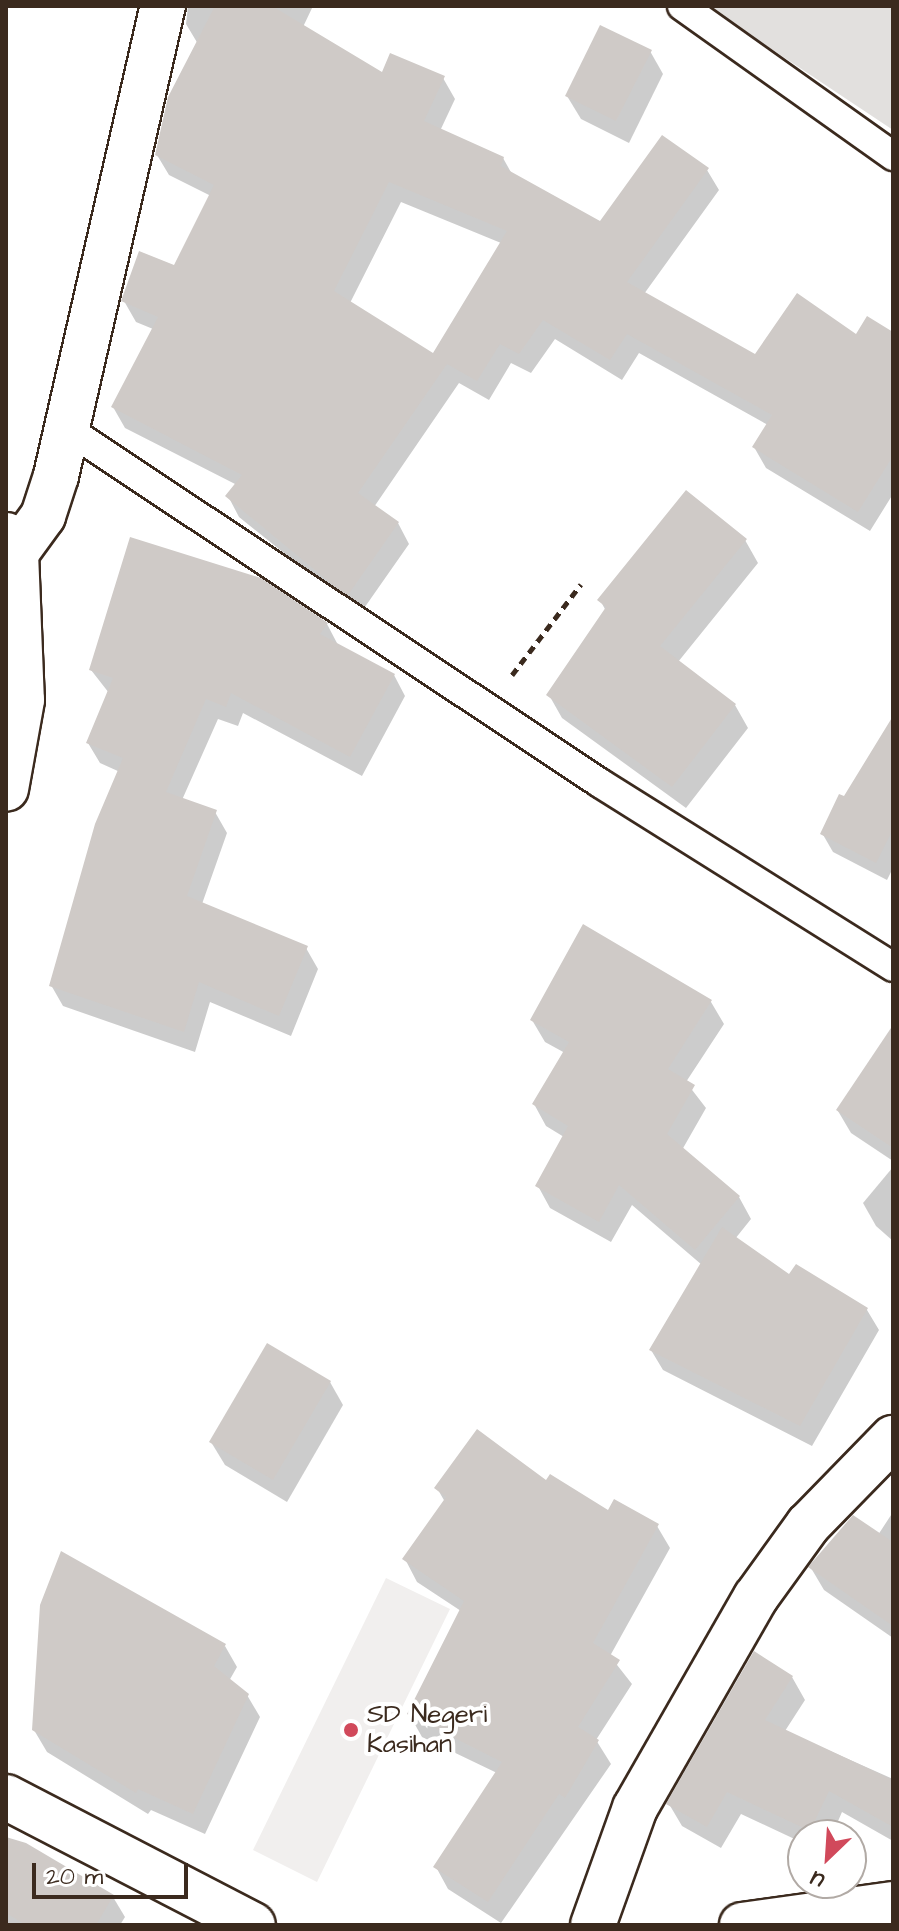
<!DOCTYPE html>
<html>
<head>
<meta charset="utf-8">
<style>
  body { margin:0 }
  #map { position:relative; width:899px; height:1931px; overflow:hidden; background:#fff; font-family:"Architects Daughter",sans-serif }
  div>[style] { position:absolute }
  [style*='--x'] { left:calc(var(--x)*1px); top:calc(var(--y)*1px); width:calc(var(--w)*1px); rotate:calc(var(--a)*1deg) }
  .built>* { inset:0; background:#f1efee }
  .green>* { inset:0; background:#e2e0de }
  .shadow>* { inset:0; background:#0003 }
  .building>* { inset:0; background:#cfcac7 }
  .path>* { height:5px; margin-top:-2.5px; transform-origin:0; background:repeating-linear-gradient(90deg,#3b2a1e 0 8px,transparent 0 14px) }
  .roads { filter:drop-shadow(2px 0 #3b2a1e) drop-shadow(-2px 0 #3b2a1e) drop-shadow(0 2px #3b2a1e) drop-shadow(0 -2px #3b2a1e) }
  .service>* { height:28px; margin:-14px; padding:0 14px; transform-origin:14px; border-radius:14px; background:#fff }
  .minor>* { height:44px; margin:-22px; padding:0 22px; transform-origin:22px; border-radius:22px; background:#fff }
  .secondary>* { height:44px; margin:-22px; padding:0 22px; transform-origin:22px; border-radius:22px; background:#fff }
  .dots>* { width:22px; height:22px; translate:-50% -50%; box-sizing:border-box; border:4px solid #fff; border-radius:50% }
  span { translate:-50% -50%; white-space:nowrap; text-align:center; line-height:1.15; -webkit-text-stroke:8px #fff; paint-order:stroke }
  .poi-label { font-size:26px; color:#3b2a1e }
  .left { translate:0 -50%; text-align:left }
  .frame { position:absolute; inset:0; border:8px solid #3b2a1e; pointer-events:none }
  .north { position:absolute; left:787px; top:1819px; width:80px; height:80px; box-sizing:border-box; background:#fff; border:2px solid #b1aaa5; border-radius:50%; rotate:205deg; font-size:22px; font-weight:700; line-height:32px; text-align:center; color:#3b2a1e }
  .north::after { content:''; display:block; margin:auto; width:28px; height:36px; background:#d1495b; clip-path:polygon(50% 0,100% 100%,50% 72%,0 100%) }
  .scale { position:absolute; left:32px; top:1863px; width:156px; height:36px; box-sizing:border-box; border:4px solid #3b2a1e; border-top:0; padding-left:10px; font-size:24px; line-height:28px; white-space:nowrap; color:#3b2a1e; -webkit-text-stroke:6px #fff; paint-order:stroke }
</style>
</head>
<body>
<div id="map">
  <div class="built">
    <div style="clip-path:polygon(386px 1578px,450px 1609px,317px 1882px,253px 1850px)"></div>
  </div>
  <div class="green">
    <div style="clip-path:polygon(707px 6px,893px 6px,893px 130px)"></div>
  </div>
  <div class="shadow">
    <div style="clip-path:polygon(evenodd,188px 6px,313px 6px,303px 27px,383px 74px,443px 78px,455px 99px,440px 131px,503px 158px,512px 174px,600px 223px,707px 170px,719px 190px,644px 294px,755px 357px,893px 335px,893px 494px,870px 531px,766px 468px,754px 447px,768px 425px,639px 353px,622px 380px,555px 339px,531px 373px,511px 363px,489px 400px,459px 383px,374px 507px,398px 523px,409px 544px,360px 614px,239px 517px,228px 496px,237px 485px,125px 428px,113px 407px,153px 329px,136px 322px,124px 301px,175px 268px,211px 196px,169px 175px,157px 155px,198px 44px,186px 24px,188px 6px,401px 202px,501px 243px,434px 356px,350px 303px,401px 202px)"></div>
    <div style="clip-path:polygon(650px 51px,663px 74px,629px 143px,581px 119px,567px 96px)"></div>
    <div style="clip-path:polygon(745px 540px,758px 563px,678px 662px,735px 705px,748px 728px,686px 808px,562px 718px,549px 695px,606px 611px,600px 600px)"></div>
    <div style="clip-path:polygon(327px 624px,338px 645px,394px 675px,405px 696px,362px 776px,243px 713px,238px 726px,218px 719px,182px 800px,215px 812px,227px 833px,202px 904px,306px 948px,318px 969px,291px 1036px,210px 1002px,195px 1052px,63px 1006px,51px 985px,120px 772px,100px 763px,88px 743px,109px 693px,91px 670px)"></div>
    <div style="clip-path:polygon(893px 777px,893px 868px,887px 880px,833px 852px,822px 833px,845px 799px)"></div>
    <div style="clip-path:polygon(584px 927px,711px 1002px,724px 1024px,686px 1082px,706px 1108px,682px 1150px,739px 1197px,751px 1219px,735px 1239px,790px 1277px,867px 1310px,879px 1330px,812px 1446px,663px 1370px,651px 1350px,702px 1265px,632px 1205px,611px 1242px,550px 1208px,538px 1186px,564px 1137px,546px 1126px,534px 1104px,565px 1053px,545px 1042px,532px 1020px)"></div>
    <div style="clip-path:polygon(893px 1028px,893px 1161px,851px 1133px,838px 1111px)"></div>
    <div style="clip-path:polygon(893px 1167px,893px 1241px,876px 1226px,863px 1203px)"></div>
    <div style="clip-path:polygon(330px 1382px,343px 1405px,287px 1502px,225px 1465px,211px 1442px)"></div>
    <div style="clip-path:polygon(547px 1482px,609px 1513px,657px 1526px,670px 1548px,610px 1656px,632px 1684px,596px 1740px,611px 1764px,501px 1923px,448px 1889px,436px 1867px,497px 1773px,422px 1737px,409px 1714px,461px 1611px,417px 1582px,405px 1559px,445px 1502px,437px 1488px)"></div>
    <div style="clip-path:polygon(893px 1512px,893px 1638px,824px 1590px,811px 1568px,878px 1535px)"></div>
    <div style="clip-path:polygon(225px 1646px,237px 1667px,229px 1681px,247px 1695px,260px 1717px,205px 1834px,151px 1810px,148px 1814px,47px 1752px,34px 1730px)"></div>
    <div style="clip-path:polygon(792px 1677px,805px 1700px,785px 1731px,893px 1779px,893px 1841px,842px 1812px,832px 1835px,803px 1835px,803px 1843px,741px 1814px,721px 1848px,682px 1826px,669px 1804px)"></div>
    <div style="clip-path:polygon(6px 1837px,113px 1897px,125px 1917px,120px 1925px,6px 1925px)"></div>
  </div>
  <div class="building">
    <div style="clip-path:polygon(evenodd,215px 6px,272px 6px,382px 72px,390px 53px,445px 76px,424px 121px,504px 157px,501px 166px,600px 221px,662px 135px,709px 168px,627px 282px,755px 354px,797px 293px,856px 334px,867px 316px,893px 332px,893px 456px,858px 512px,752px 447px,772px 415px,627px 334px,610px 360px,543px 320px,519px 354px,500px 344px,477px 381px,447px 364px,358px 493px,399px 522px,348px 595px,338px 589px,225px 496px,242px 475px,111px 407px,158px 317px,121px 301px,139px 251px,174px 265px,214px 185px,155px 155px,168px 97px,215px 6px,389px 182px,507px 231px,433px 353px,334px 291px,389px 182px)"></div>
    <div style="clip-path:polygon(600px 25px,652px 50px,616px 121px,565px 96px)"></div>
    <div style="clip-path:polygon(686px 490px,747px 539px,660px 646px,736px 704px,672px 787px,546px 695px,606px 607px,597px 600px)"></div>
    <div style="clip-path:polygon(130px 537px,261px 578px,328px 623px,320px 634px,395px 674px,350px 757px,231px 693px,226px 707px,206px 699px,166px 792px,217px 810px,187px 896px,308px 946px,279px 1016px,199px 982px,184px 1032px,49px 986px,95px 824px,123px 758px,86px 743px,113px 678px,89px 670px)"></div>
    <div style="clip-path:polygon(893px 716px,893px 829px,876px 863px,820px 834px,839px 794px,844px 796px)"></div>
    <div style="clip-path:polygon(583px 924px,712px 1000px,668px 1069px,695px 1085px,667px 1134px,740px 1196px,695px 1250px,619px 1185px,599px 1222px,535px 1186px,568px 1126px,532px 1104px,569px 1042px,530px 1020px)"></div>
    <div style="clip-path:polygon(893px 1025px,893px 1148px,836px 1110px)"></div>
    <div style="clip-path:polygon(722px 1227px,789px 1274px,796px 1264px,868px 1308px,800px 1426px,649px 1350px)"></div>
    <div style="clip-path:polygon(267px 1343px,331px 1381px,273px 1480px,209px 1442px)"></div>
    <div style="clip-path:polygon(477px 1429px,546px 1480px,550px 1474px,608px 1510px,614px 1499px,659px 1524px,593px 1643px,620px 1660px,578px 1727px,599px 1740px,565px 1798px,559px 1794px,488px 1902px,433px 1867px,502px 1762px,407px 1714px,464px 1601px,402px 1559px,446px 1497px,434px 1488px)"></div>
    <div style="clip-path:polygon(853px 1515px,893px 1542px,893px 1626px,808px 1567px)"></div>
    <div style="clip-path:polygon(61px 1551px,226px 1644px,214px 1666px,249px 1694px,193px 1814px,138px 1789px,136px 1793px,32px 1730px,40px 1605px)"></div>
    <div style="clip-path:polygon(754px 1651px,793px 1676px,765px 1720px,893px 1780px,893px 1827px,829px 1791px,810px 1831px,727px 1792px,707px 1827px,666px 1804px)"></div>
    <div style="clip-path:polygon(6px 1837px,26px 1843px,114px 1895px,96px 1925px,26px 1925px,6px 1913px)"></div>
  </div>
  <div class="path">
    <div style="--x:512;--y:675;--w:114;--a:-52.8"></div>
  </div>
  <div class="roads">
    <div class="service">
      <div style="--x:682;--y:6;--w:259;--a:35.4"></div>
      <div style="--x:67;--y:429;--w:640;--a:33.59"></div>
      <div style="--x:600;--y:783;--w:346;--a:32.1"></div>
    </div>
    <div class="minor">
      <div style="--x:16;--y:553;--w:46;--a:-53.9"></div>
      <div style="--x:43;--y:516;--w:42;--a:-72"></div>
      <div style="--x:56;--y:476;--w:482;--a:-77.2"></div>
      <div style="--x:593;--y:1925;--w:124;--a:-70.3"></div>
      <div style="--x:635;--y:1808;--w:243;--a:-60.2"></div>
      <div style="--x:756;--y:1597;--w:89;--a:-54.2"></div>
      <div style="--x:808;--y:1525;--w:122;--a:-45.7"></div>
    </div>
    <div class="secondary">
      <div style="--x:6;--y:535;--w:21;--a:61"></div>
      <div style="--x:16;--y:553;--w:147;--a:87.7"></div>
      <div style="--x:22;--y:700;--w:90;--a:100.2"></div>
      <div style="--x:6;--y:1797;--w:278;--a:27.4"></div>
      <div style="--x:742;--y:1925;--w:152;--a:-7.9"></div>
    </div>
  </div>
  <div class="dots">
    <div style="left:351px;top:1730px;background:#d1495b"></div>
  </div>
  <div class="poi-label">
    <span class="left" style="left:367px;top:1730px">SD Negeri<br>Kasihan</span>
  </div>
  <div class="frame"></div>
  <div class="north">U</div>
  <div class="scale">20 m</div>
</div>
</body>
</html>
